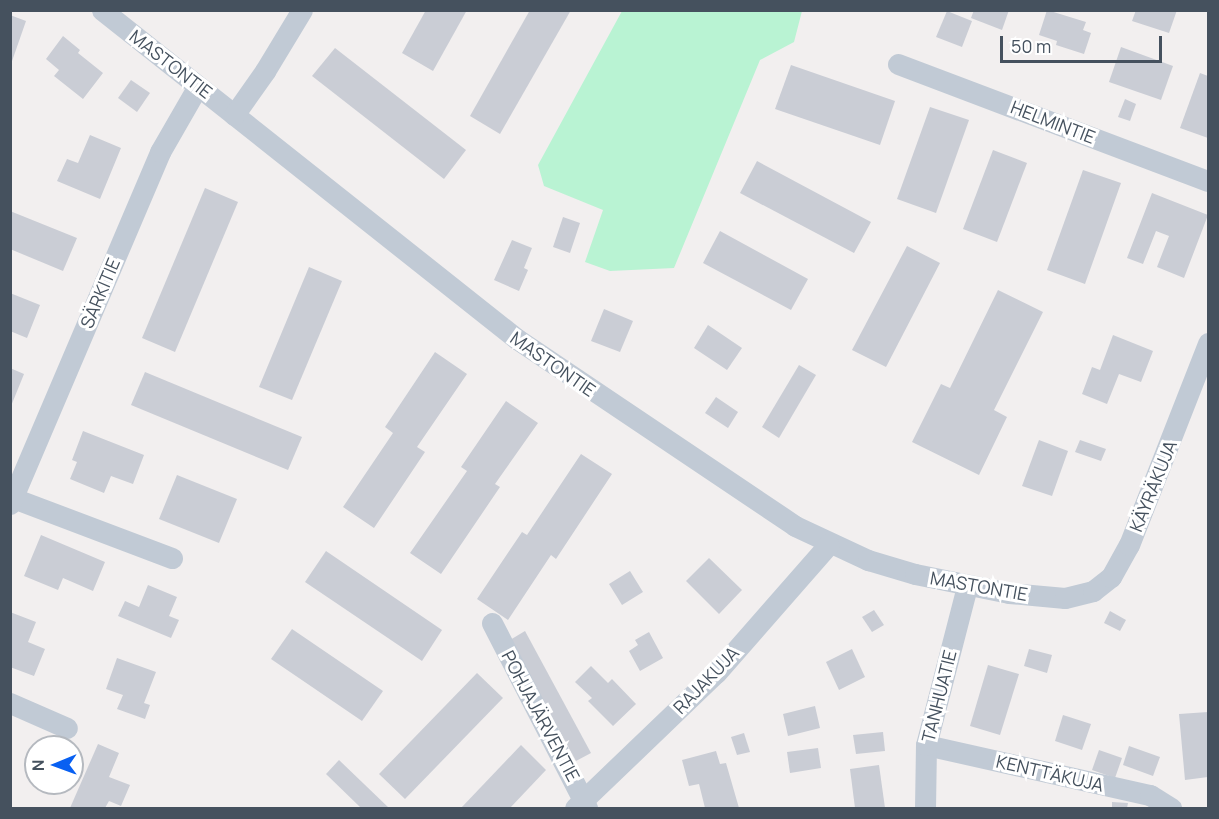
<!DOCTYPE html>
<html>
<head>
<meta charset="utf-8">
<style>
  body { margin:0 }
  #map { position:relative; width:1219px; height:819px; overflow:hidden; background:#f2efef; font-family:Manrope,sans-serif }
  div>[style] { position:absolute }
  [style*='--x'] { left:calc(var(--x)*1px); top:calc(var(--y)*1px); width:calc(var(--w)*1px); rotate:calc(var(--a)*1deg) }
  .green>* { inset:0; background:#b9f3d3 }
  .building>* { inset:0; background:#cacdd5 }
  .minor>* { height:21px; margin:-10.5px; padding:0 10.5px; transform-origin:10.5px; border-radius:10.5px; background:#c1cad5 }
  span { translate:-50% -50%; white-space:nowrap; text-align:center; line-height:1.15; -webkit-text-stroke:6px #fff; paint-order:stroke }
  .street-label { font-size:18px; color:#45515e }
  .frame { position:absolute; inset:0; border:12px solid #45515e; pointer-events:none }
  .north { position:absolute; left:24px; top:735px; width:60px; height:60px; box-sizing:border-box; background:#fff; border:2px solid #b5b9bf; border-radius:50%; rotate:269deg; font-size:16px; font-weight:700; line-height:24px; text-align:center; color:#45515e }
  .north::after { content:''; display:block; margin:auto; width:21px; height:27px; background:#0860f2; clip-path:polygon(50% 0,100% 100%,50% 72%,0 100%) }
  .scale { position:absolute; left:1000px; top:36px; width:162px; height:27px; box-sizing:border-box; border:3px solid #45515e; border-top:0; padding-left:8px; font-size:18px; line-height:21px; white-space:nowrap; color:#45515e; -webkit-text-stroke:4px #fff; paint-order:stroke }
</style>
</head>
<body>
<div id="map">
  <div class="green">
    <div style="clip-path:polygon(622px 11px,802px 11px,794px 42px,760px 60px,674px 268px,610px 271px,585px 262px,603px 210px,544px 186px,538px 165px)"></div>
  </div>
  <div class="building">
    <div style="clip-path:polygon(426px 10px,467px 10px,433px 71px,402px 53px)"></div>
    <div style="clip-path:polygon(530px 10px,571px 10px,500px 134px,470px 116px)"></div>
    <div style="clip-path:polygon(974px 10px,1009px 10px,1002px 30px,971px 18px)"></div>
    <div style="clip-path:polygon(1047px 10px,1086px 22px,1083px 30px,1091px 33px,1084px 54px,1056px 45px,1057px 41px,1039px 35px)"></div>
    <div style="clip-path:polygon(1136px 10px,1177px 10px,1169px 33px,1132px 21px)"></div>
    <div style="clip-path:polygon(947px 11px,972px 21px,962px 47px,936px 37px)"></div>
    <div style="clip-path:polygon(10px 15px,26px 21px,11px 64px,10px 64px)"></div>
    <div style="clip-path:polygon(63px 36px,80px 50px,78px 53px,103px 73px,83px 99px,54px 76px,59px 70px,46px 59px)"></div>
    <div style="clip-path:polygon(1121px 47px,1173px 66px,1161px 100px,1109px 82px)"></div>
    <div style="clip-path:polygon(335px 48px,466px 150px,444px 179px,312px 76px)"></div>
    <div style="clip-path:polygon(791px 65px,895px 101px,880px 145px,775px 109px)"></div>
    <div style="clip-path:polygon(1200px 73px,1208px 76px,1208px 138px,1180px 128px)"></div>
    <div style="clip-path:polygon(131px 80px,150px 93px,137px 112px,118px 98px)"></div>
    <div style="clip-path:polygon(1125px 99px,1136px 104px,1130px 121px,1118px 117px)"></div>
    <div style="clip-path:polygon(930px 107px,969px 120px,936px 213px,897px 199px)"></div>
    <div style="clip-path:polygon(90px 135px,121px 148px,100px 199px,57px 181px,67px 159px,78px 163px)"></div>
    <div style="clip-path:polygon(993px 150px,1027px 163px,997px 242px,963px 229px)"></div>
    <div style="clip-path:polygon(757px 161px,871px 222px,854px 253px,740px 193px)"></div>
    <div style="clip-path:polygon(1083px 170px,1121px 183px,1085px 284px,1047px 270px)"></div>
    <div style="clip-path:polygon(205px 188px,238px 202px,175px 352px,142px 338px)"></div>
    <div style="clip-path:polygon(1152px 193px,1208px 215px,1184px 278px,1157px 267px,1169px 236px,1156px 231px,1143px 264px,1127px 258px)"></div>
    <div style="clip-path:polygon(10px 211px,77px 238px,63px 271px,10px 249px)"></div>
    <div style="clip-path:polygon(563px 217px,580px 223px,570px 253px,553px 247px)"></div>
    <div style="clip-path:polygon(720px 231px,808px 279px,791px 310px,703px 263px)"></div>
    <div style="clip-path:polygon(512px 240px,532px 248px,524px 268px,528px 270px,519px 291px,494px 280px)"></div>
    <div style="clip-path:polygon(907px 246px,940px 263px,886px 367px,852px 350px)"></div>
    <div style="clip-path:polygon(309px 267px,342px 281px,292px 400px,259px 387px)"></div>
    <div style="clip-path:polygon(998px 290px,1043px 312px,994px 410px,1007px 417px,979px 475px,912px 442px,941px 384px,950px 388px)"></div>
    <div style="clip-path:polygon(10px 293px,40px 305px,27px 338px,10px 331px)"></div>
    <div style="clip-path:polygon(604px 309px,633px 321px,620px 352px,591px 341px)"></div>
    <div style="clip-path:polygon(708px 325px,742px 348px,727px 370px,694px 348px)"></div>
    <div style="clip-path:polygon(1113px 335px,1153px 351px,1141px 382px,1119px 374px,1107px 404px,1082px 394px,1092px 367px,1100px 370px)"></div>
    <div style="clip-path:polygon(435px 352px,467px 374px,417px 447px,425px 452px,374px 528px,343px 507px,393px 433px,385px 427px)"></div>
    <div style="clip-path:polygon(799px 365px,816px 375px,779px 438px,762px 427px)"></div>
    <div style="clip-path:polygon(10px 368px,24px 374px,11px 406px,10px 406px)"></div>
    <div style="clip-path:polygon(145px 372px,302px 437px,288px 470px,131px 405px)"></div>
    <div style="clip-path:polygon(716px 397px,738px 412px,728px 428px,705px 413px)"></div>
    <div style="clip-path:polygon(506px 401px,538px 423px,495px 484px,500px 487px,441px 574px,410px 553px,467px 471px,461px 467px)"></div>
    <div style="clip-path:polygon(83px 431px,144px 455px,133px 484px,111px 476px,104px 493px,70px 479px,77px 462px,72px 460px)"></div>
    <div style="clip-path:polygon(1039px 440px,1068px 451px,1052px 496px,1022px 486px)"></div>
    <div style="clip-path:polygon(1080px 440px,1106px 449px,1101px 461px,1075px 452px)"></div>
    <div style="clip-path:polygon(581px 454px,612px 474px,556px 559px,551px 555px,508px 620px,477px 599px,522px 532px,527px 535px)"></div>
    <div style="clip-path:polygon(177px 475px,237px 499px,219px 543px,159px 519px)"></div>
    <div style="clip-path:polygon(41px 535px,105px 562px,93px 591px,63px 578px,58px 590px,24px 576px)"></div>
    <div style="clip-path:polygon(326px 551px,442px 630px,422px 661px,305px 582px)"></div>
    <div style="clip-path:polygon(709px 558px,742px 590px,719px 614px,686px 581px)"></div>
    <div style="clip-path:polygon(630px 571px,643px 592px,622px 605px,609px 584px)"></div>
    <div style="clip-path:polygon(148px 585px,177px 597px,169px 616px,179px 620px,171px 638px,118px 616px,125px 601px,139px 607px)"></div>
    <div style="clip-path:polygon(874px 610px,884px 625px,872px 632px,862px 617px)"></div>
    <div style="clip-path:polygon(1110px 611px,1126px 620px,1120px 631px,1104px 623px)"></div>
    <div style="clip-path:polygon(10px 612px,36px 622px,28px 642px,45px 649px,34px 676px,10px 667px)"></div>
    <div style="clip-path:polygon(292px 629px,383px 691px,362px 721px,271px 659px)"></div>
    <div style="clip-path:polygon(525px 631px,591px 753px,576px 761px,510px 640px)"></div>
    <div style="clip-path:polygon(649px 632px,663px 658px,640px 671px,629px 651px,638px 645px,635px 640px)"></div>
    <div style="clip-path:polygon(852px 649px,865px 677px,839px 690px,826px 662px)"></div>
    <div style="clip-path:polygon(1029px 649px,1052px 655px,1047px 673px,1024px 666px)"></div>
    <div style="clip-path:polygon(117px 658px,156px 672px,144px 703px,150px 705px,145px 719px,117px 709px,123px 695px,106px 689px)"></div>
    <div style="clip-path:polygon(988px 665px,1019px 674px,1000px 735px,970px 726px)"></div>
    <div style="clip-path:polygon(591px 666px,608px 683px,612px 679px,636px 704px,613px 726px,588px 701px,592px 698px,575px 682px)"></div>
    <div style="clip-path:polygon(477px 673px,503px 698px,405px 799px,379px 774px)"></div>
    <div style="clip-path:polygon(815px 706px,820px 728px,788px 736px,783px 714px)"></div>
    <div style="clip-path:polygon(1208px 712px,1208px 777px,1185px 780px,1179px 714px)"></div>
    <div style="clip-path:polygon(1063px 715px,1091px 724px,1082px 750px,1055px 741px)"></div>
    <div style="clip-path:polygon(883px 732px,885px 751px,856px 754px,853px 735px)"></div>
    <div style="clip-path:polygon(744px 733px,750px 752px,737px 755px,731px 737px)"></div>
    <div style="clip-path:polygon(98px 744px,119px 753px,109px 777px,130px 785px,121px 806px,109px 801px,105px 808px,70px 808px)"></div>
    <div style="clip-path:polygon(521px 745px,546px 770px,510px 808px,461px 808px)"></div>
    <div style="clip-path:polygon(1129px 746px,1160px 757px,1153px 776px,1123px 765px)"></div>
    <div style="clip-path:polygon(818px 748px,821px 768px,790px 773px,787px 752px)"></div>
    <div style="clip-path:polygon(1099px 750px,1122px 758px,1115px 778px,1092px 770px)"></div>
    <div style="clip-path:polygon(716px 751px,720px 764px,726px 763px,739px 808px,705px 808px,699px 784px,689px 786px,682px 760px)"></div>
    <div style="clip-path:polygon(339px 760px,389px 808px,361px 808px,326px 774px)"></div>
    <div style="clip-path:polygon(879px 765px,885px 808px,855px 808px,850px 769px)"></div>
    <div style="clip-path:polygon(1112px 802px,1128px 803px,1127px 808px,1112px 808px)"></div>
  </div>
  <div class="minor">
    <div style="--x:102;--y:10;--w:530;--a:38.41"></div>
    <div style="--x:517;--y:339;--w:335;--a:33.9"></div>
    <div style="--x:795;--y:526;--w:81;--a:25"></div>
    <div style="--x:868;--y:560;--w:49;--a:16.6"></div>
    <div style="--x:915;--y:574;--w:96;--a:11.4"></div>
    <div style="--x:1009;--y:593;--w:56;--a:5.1"></div>
    <div style="--x:1065;--y:598;--w:29;--a:-14"></div>
    <div style="--x:1093;--y:591;--w:23;--a:-38"></div>
    <div style="--x:1111;--y:577;--w:37;--a:-61"></div>
    <div style="--x:1129;--y:545;--w:217;--a:-68.6"></div>
    <div style="--x:898;--y:64;--w:331;--a:20.7"></div>
    <div style="--x:234;--y:115;--w:54;--a:-54.8"></div>
    <div style="--x:265;--y:71;--w:71;--a:-58.8"></div>
    <div style="--x:13;--y:498;--w:170;--a:20.7"></div>
    <div style="--x:10;--y:504;--w:383;--a:-66.9"></div>
    <div style="--x:160;--y:152;--w:76;--a:-60.1"></div>
    <div style="--x:492;--y:623;--w:208;--a:62.8"></div>
    <div style="--x:10;--y:703;--w:62;--a:23.7"></div>
    <div style="--x:926;--y:745;--w:230;--a:12.6"></div>
    <div style="--x:1150;--y:795;--w:25;--a:32"></div>
    <div style="--x:575;--y:808;--w:195;--a:-43.8"></div>
    <div style="--x:716;--y:673;--w:171;--a:-48.8"></div>
    <div style="--x:925;--y:808;--w:63;--a:-89.1"></div>
    <div style="--x:926;--y:745;--w:164;--a:-75.5"></div>
  </div>
  <div class="street-label">
    <span style="left:171px;top:64px;rotate:38deg">MASTONTIE</span>
    <span style="left:1053px;top:122px;rotate:21deg">HELMINTIE</span>
    <span style="left:100px;top:293px;rotate:-67deg">SÄRKITIE</span>
    <span style="left:553px;top:364px;rotate:35deg">MASTONTIE</span>
    <span style="left:1153px;top:486px;rotate:-68deg">KÄYRÄKUJA</span>
    <span style="left:979px;top:586px;rotate:10deg">MASTONTIE</span>
    <span style="left:706px;top:680px;rotate:-46deg">RAJAKUJA</span>
    <span style="left:939px;top:696px;rotate:-76deg">TANHUATIE</span>
    <span style="left:541px;top:716px;rotate:62deg">POHJAJÄRVENTIE</span>
    <span style="left:1050px;top:773px;rotate:13deg">KENTTÄKUJA</span>
  </div>
  <div class="frame"></div>
  <div class="north">N</div>
  <div class="scale">50 m</div>
</div>
</body>
</html>
